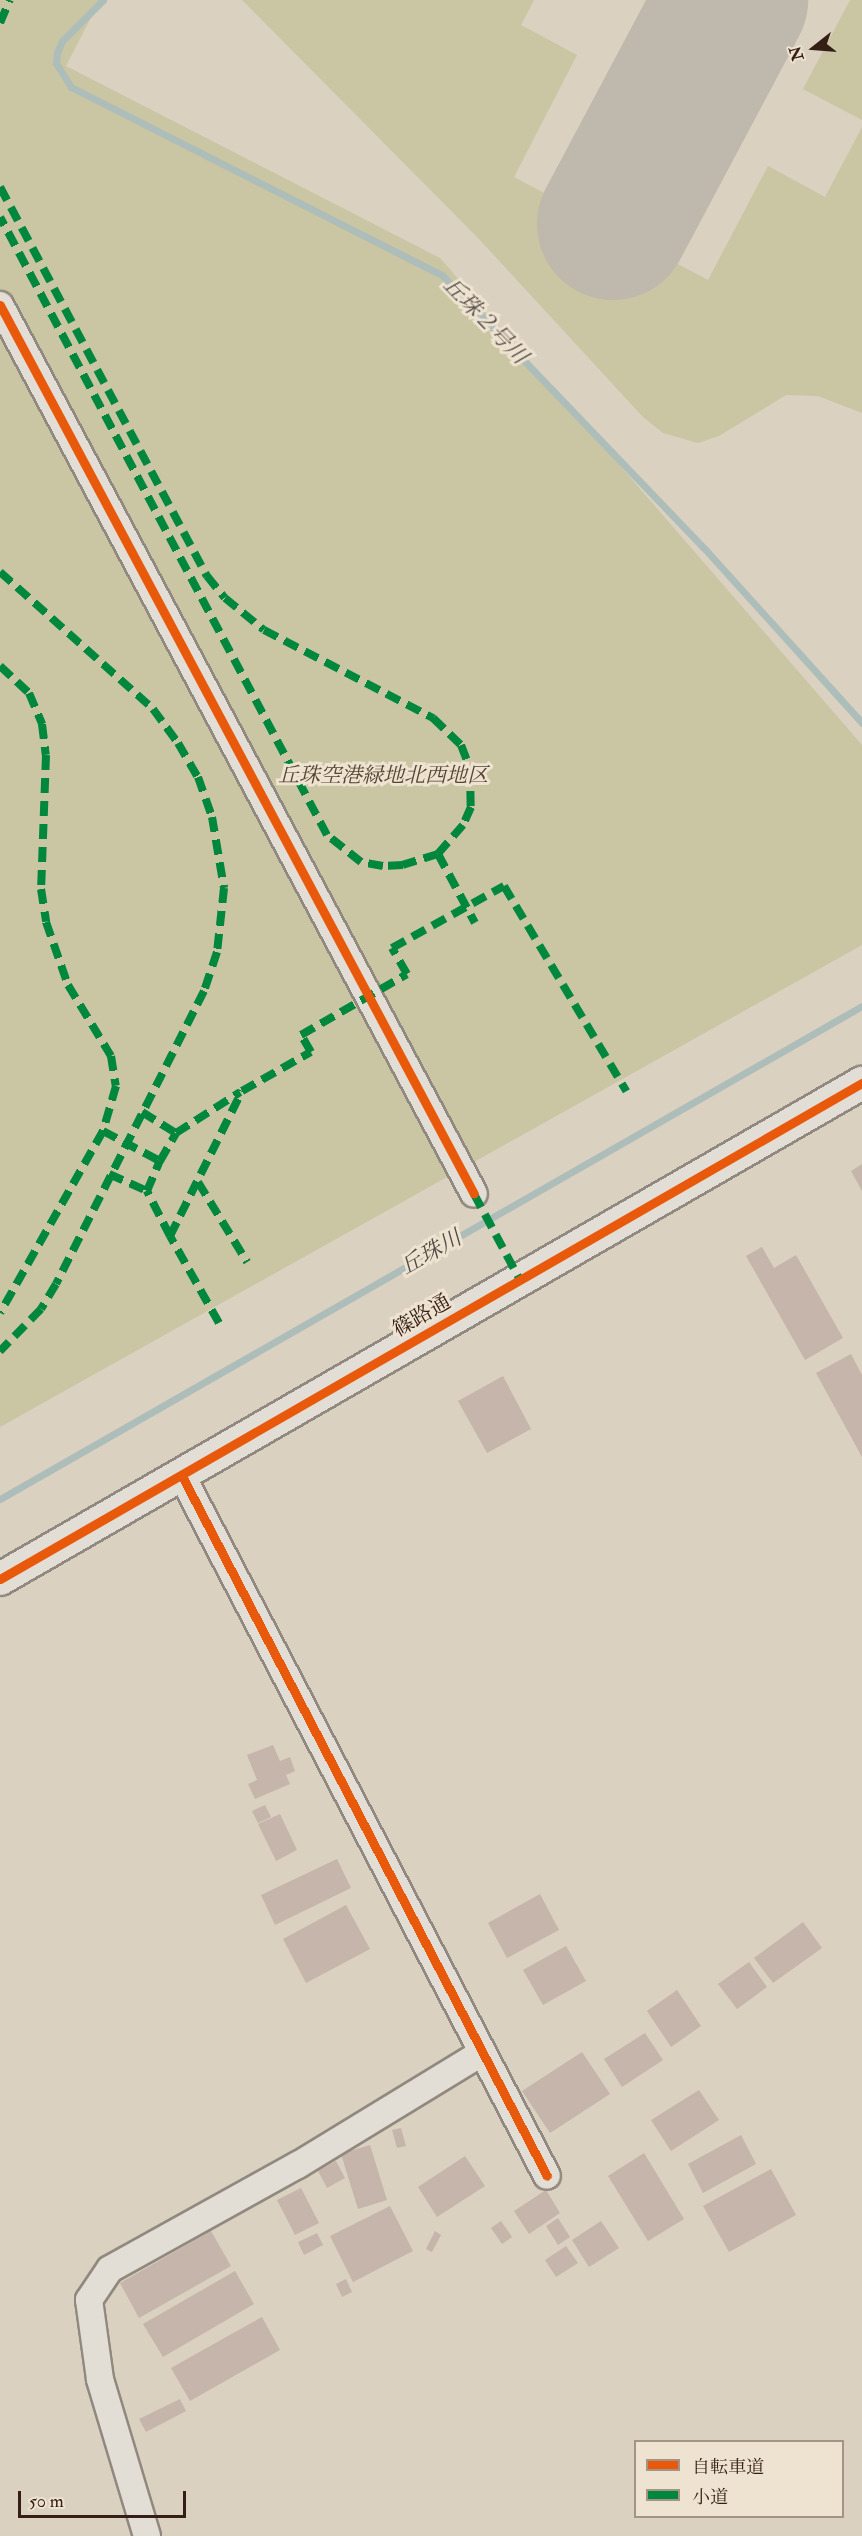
<!DOCTYPE html>
<html>
<head>
<meta charset="utf-8">
<style>
  body { margin:0 }
  #map { position:relative; width:862px; height:2536px; overflow:hidden; background:#dad1c0; font-family:"IM FELL Double Pica","Noto Serif JP",serif }
  div>[style] { position:absolute }
  [style*='--x'] { left:calc(var(--x)*1px); top:calc(var(--y)*1px); width:calc(var(--w)*1px); rotate:calc(var(--a)*1deg) }
  .green>* { inset:0; background:#cac5a2 }
  .stream>* { height:7px; margin:-3.5px; padding:0 3.5px; transform-origin:3.5px; border-radius:3.5px; background:#adbdba }
  .runway>* { height:152px; margin:-76px; padding:0 76px; transform-origin:76px; border-radius:76px; background:#bfb8ac }
  .building>* { inset:0; background:#c6b5aa }
  .roads { filter:drop-shadow(2px 0 #91897f) drop-shadow(-2px 0 #91897f) drop-shadow(0 2px #91897f) drop-shadow(0 -2px #91897f) }
  .minor>* { height:26px; margin:-13px; padding:0 13px; transform-origin:13px; border-radius:13px; background:#e2ded6 }
  .tertiary>* { height:32px; margin:-16px; padding:0 16px; transform-origin:16px; border-radius:16px; background:#e2ded6 }
  .quiet>* { height:8px; margin-top:-4px; transform-origin:0; background:repeating-linear-gradient(90deg,#00873e 0 15px,transparent 0 23px) }
  .cycleway>* { height:9px; margin:-4.5px; padding:0 4.5px; transform-origin:4.5px; border-radius:4.5px; background:#e8590c }
  span { translate:-50% -50%; white-space:nowrap; text-align:center; line-height:1.15; -webkit-text-stroke:6px #eee3d0; paint-order:stroke }
  .park-label { font-size:21px; color:#564533; font-style:italic }
  .street-label { font-size:21px; color:#341e16 }
  .water-label { font-size:22px; color:#534b47; font-style:italic }
  .legend { position:absolute; left:634px; top:2440px; width:210px; height:78px; box-sizing:border-box; background:#eee3d0; border:2px solid #a49486; margin:0; padding:8px 10px; list-style:none; font-size:18px; color:#341e16 }
  .legend li { display:flex; align-items:center; gap:12px; height:30px }
  .legend b { width:30px; border:2px solid #a49486 }
  .north { position:absolute; left:784px; top:18px; width:60px; height:60px; -webkit-text-stroke:4px #eee3d0; paint-order:stroke; rotate:253deg; font-size:16px; font-weight:700; line-height:24px; text-align:center; color:#341e16 }
  .north::after { content:''; display:block; margin:auto; width:21px; height:27px; background:#341e16; clip-path:polygon(50% 0,100% 100%,50% 72%,0 100%) }
  .scale { position:absolute; left:18px; top:2491px; width:168px; height:27px; box-sizing:border-box; border:3px solid #341e16; border-top:0; padding-left:8px; font-size:18px; line-height:21px; white-space:nowrap; color:#341e16; -webkit-text-stroke:4px #eee3d0; paint-order:stroke }
</style>
</head>
<body>
<div id="map">
  <div class="green">
    <div style="clip-path:polygon(0 0,100px 0,66px 66px,440px 258px,862px 745px,862px 945px,0 1427px)"></div>
    <div style="clip-path:polygon(242px 0,534px 0,521px 25px,577px 55px,514px 177px,708px 280px,768px 166px,825px 197px,862px 127px,862px 413px,818px 396px,786px 395px,719px 436px,698px 443px,663px 433px,643px 417px,478px 238px)"></div>
    <div style="clip-path:polygon(850px 0,862px 0,862px 120px,803px 89px)"></div>
  </div>
  <div class="stream">
    <div style="--x:103;--y:0;--w:58;--a:135"></div>
    <div style="--x:62;--y:41;--w:13;--a:113"></div>
    <div style="--x:57;--y:53;--w:10;--a:96"></div>
    <div style="--x:56;--y:63;--w:28;--a:58"></div>
    <div style="--x:71;--y:87;--w:417;--a:26.9"></div>
    <div style="--x:443;--y:276;--w:377;--a:46.2"></div>
    <div style="--x:704;--y:548;--w:236;--a:47.9"></div>
    <div style="--x:0;--y:1499;--w:993;--a:-29.77"></div>
  </div>
  <div class="runway">
    <div style="--x:613;--y:224;--w:254;--a:-62"></div>
  </div>
  <div class="building">
    <div style="clip-path:polygon(862px 1164px,862px 1191px,851px 1171px)"></div>
    <div style="clip-path:polygon(762px 1247px,774px 1268px,796px 1255px,843px 1338px,805px 1360px,746px 1256px)"></div>
    <div style="clip-path:polygon(851px 1354px,862px 1375px,862px 1457px,816px 1373px)"></div>
    <div style="clip-path:polygon(503px 1376px,531px 1429px,487px 1453px,458px 1401px)"></div>
    <div style="clip-path:polygon(273px 1745px,280px 1761px,290px 1757px,295px 1771px,286px 1775px,290px 1784px,255px 1799px,248px 1784px,257px 1780px,247px 1755px)"></div>
    <div style="clip-path:polygon(265px 1805px,271px 1817px,258px 1823px,252px 1811px)"></div>
    <div style="clip-path:polygon(280px 1814px,297px 1850px,276px 1861px,258px 1824px)"></div>
    <div style="clip-path:polygon(337px 1859px,351px 1888px,275px 1925px,261px 1895px)"></div>
    <div style="clip-path:polygon(540px 1894px,559px 1930px,507px 1958px,488px 1923px)"></div>
    <div style="clip-path:polygon(346px 1905px,370px 1949px,306px 1983px,283px 1939px)"></div>
    <div style="clip-path:polygon(803px 1922px,822px 1948px,773px 1983px,754px 1958px)"></div>
    <div style="clip-path:polygon(566px 1946px,586px 1981px,543px 2005px,523px 1970px)"></div>
    <div style="clip-path:polygon(749px 1962px,767px 1987px,737px 2009px,718px 1984px)"></div>
    <div style="clip-path:polygon(677px 1990px,701px 2026px,671px 2047px,647px 2011px)"></div>
    <div style="clip-path:polygon(645px 2033px,663px 2060px,622px 2087px,604px 2059px)"></div>
    <div style="clip-path:polygon(582px 2052px,610px 2094px,550px 2133px,522px 2091px)"></div>
    <div style="clip-path:polygon(699px 2090px,719px 2120px,671px 2151px,651px 2120px)"></div>
    <div style="clip-path:polygon(401px 2128px,406px 2146px,397px 2148px,392px 2130px)"></div>
    <div style="clip-path:polygon(741px 2135px,756px 2164px,703px 2193px,688px 2164px)"></div>
    <div style="clip-path:polygon(370px 2145px,387px 2200px,358px 2209px,341px 2154px)"></div>
    <div style="clip-path:polygon(644px 2153px,684px 2219px,648px 2241px,608px 2176px)"></div>
    <div style="clip-path:polygon(465px 2156px,485px 2186px,437px 2217px,418px 2187px)"></div>
    <div style="clip-path:polygon(336px 2161px,345px 2178px,327px 2188px,318px 2171px)"></div>
    <div style="clip-path:polygon(771px 2169px,796px 2215px,729px 2252px,703px 2206px)"></div>
    <div style="clip-path:polygon(301px 2188px,319px 2223px,295px 2235px,277px 2200px)"></div>
    <div style="clip-path:polygon(546px 2190px,560px 2213px,529px 2234px,514px 2211px)"></div>
    <div style="clip-path:polygon(390px 2206px,413px 2251px,353px 2282px,330px 2236px)"></div>
    <div style="clip-path:polygon(558px 2218px,570px 2237px,558px 2245px,546px 2226px)"></div>
    <div style="clip-path:polygon(501px 2221px,512px 2237px,502px 2244px,491px 2228px)"></div>
    <div style="clip-path:polygon(601px 2221px,619px 2248px,589px 2267px,572px 2240px)"></div>
    <div style="clip-path:polygon(211px 2231px,231px 2266px,139px 2318px,120px 2283px)"></div>
    <div style="clip-path:polygon(435px 2231px,441px 2235px,432px 2252px,426px 2249px)"></div>
    <div style="clip-path:polygon(317px 2233px,323px 2245px,304px 2255px,298px 2242px)"></div>
    <div style="clip-path:polygon(566px 2246px,578px 2263px,556px 2277px,545px 2260px)"></div>
    <div style="clip-path:polygon(235px 2271px,254px 2304px,163px 2357px,143px 2324px)"></div>
    <div style="clip-path:polygon(346px 2279px,352px 2292px,342px 2297px,336px 2284px)"></div>
    <div style="clip-path:polygon(262px 2317px,280px 2350px,190px 2401px,171px 2368px)"></div>
    <div style="clip-path:polygon(180px 2399px,186px 2411px,146px 2432px,139px 2419px)"></div>
  </div>
  <div class="roads">
    <div class="minor">
      <div style="--x:0;--y:305;--w:1007;--a:61.93"></div>
      <div style="--x:182;--y:1476;--w:789;--a:62.46"></div>
      <div style="--x:147;--y:2536;--w:164;--a:-106.7"></div>
      <div style="--x:100;--y:2379;--w:80;--a:-97.9"></div>
      <div style="--x:89;--y:2300;--w:37;--a:-56"></div>
      <div style="--x:110;--y:2269;--w:215;--a:-29"></div>
      <div style="--x:298;--y:2165;--w:213;--a:-31.4"></div>
    </div>
    <div class="tertiary">
      <div style="--x:0;--y:1579;--w:995;--a:-29.92"></div>
    </div>
  </div>
  <div class="quiet">
    <div style="--x:0;--y:23;--w:25;--a:-67"></div>
    <div style="--x:0;--y:187;--w:441;--a:62"></div>
    <div style="--x:207;--y:576;--w:28;--a:51"></div>
    <div style="--x:225;--y:598;--w:50;--a:39.4"></div>
    <div style="--x:264;--y:630;--w:191;--a:27.5"></div>
    <div style="--x:433;--y:718;--w:39;--a:44"></div>
    <div style="--x:461;--y:745;--w:25;--a:69"></div>
    <div style="--x:470;--y:768;--w:39;--a:89"></div>
    <div style="--x:471;--y:807;--w:20;--a:114"></div>
    <div style="--x:463;--y:825;--w:38;--a:131"></div>
    <div style="--x:438;--y:854;--w:37;--a:163"></div>
    <div style="--x:403;--y:865;--w:20;--a:177"></div>
    <div style="--x:383;--y:866;--w:22;--a:-170"></div>
    <div style="--x:361;--y:862;--w:43;--a:-141.5"></div>
    <div style="--x:327;--y:835;--w:699;--a:-117.88"></div>
    <div style="--x:0;--y:572;--w:205;--a:41.8"></div>
    <div style="--x:153;--y:709;--w:42;--a:53.7"></div>
    <div style="--x:178;--y:743;--w:39;--a:60"></div>
    <div style="--x:198;--y:777;--w:42;--a:70.7"></div>
    <div style="--x:212;--y:817;--w:72;--a:80.4"></div>
    <div style="--x:224;--y:888;--w:64;--a:96.2"></div>
    <div style="--x:217;--y:952;--w:41;--a:108.4"></div>
    <div style="--x:204;--y:991;--w:328;--a:116.8"></div>
    <div style="--x:56;--y:1284;--w:29;--a:121"></div>
    <div style="--x:41;--y:1309;--w:59;--a:134.3"></div>
    <div style="--x:0;--y:666;--w:40;--a:43"></div>
    <div style="--x:29;--y:693;--w:34;--a:67"></div>
    <div style="--x:42;--y:724;--w:31;--a:83"></div>
    <div style="--x:46;--y:755;--w:134;--a:92.1"></div>
    <div style="--x:41;--y:889;--w:33;--a:81"></div>
    <div style="--x:46;--y:922;--w:67;--a:70.8"></div>
    <div style="--x:68;--y:985;--w:83;--a:58.8"></div>
    <div style="--x:111;--y:1056;--w:30;--a:81"></div>
    <div style="--x:116;--y:1086;--w:47;--a:106.1"></div>
    <div style="--x:103;--y:1131;--w:209;--a:119.5"></div>
    <div style="--x:438;--y:854;--w:78;--a:61.8"></div>
    <div style="--x:142;--y:1112;--w:40;--a:32"></div>
    <div style="--x:103;--y:1131;--w:64;--a:27.8"></div>
    <div style="--x:109;--y:1174;--w:42;--a:24.1"></div>
    <div style="--x:198;--y:1182;--w:94;--a:58.5"></div>
    <div style="--x:474;--y:1194;--w:98;--a:61.9"></div>
    <div style="--x:170;--y:1236;--w:51;--a:-117.1"></div>
    <div style="--x:147;--y:1191;--w:33;--a:-67"></div>
    <div style="--x:160;--y:1161;--w:32;--a:-60"></div>
    <div style="--x:176;--y:1133;--w:76;--a:-32.6"></div>
    <div style="--x:219;--y:1323;--w:100;--a:-119.4"></div>
    <div style="--x:170;--y:1236;--w:162;--a:-63.6"></div>
    <div style="--x:242;--y:1091;--w:79;--a:-29.5"></div>
    <div style="--x:311;--y:1052;--w:20;--a:-120"></div>
    <div style="--x:301;--y:1035;--w:122;--a:-29.9"></div>
    <div style="--x:407;--y:974;--w:30;--a:-120"></div>
    <div style="--x:392;--y:948;--w:128;--a:-29"></div>
    <div style="--x:504;--y:886;--w:239;--a:59.2"></div>
  </div>
  <div class="cycleway">
    <div style="--x:0;--y:305;--w:1007;--a:61.93"></div>
    <div style="--x:182;--y:1476;--w:789;--a:62.46"></div>
    <div style="--x:0;--y:1579;--w:995;--a:-29.92"></div>
  </div>
  <div class="park-label">
    <span style="left:383px;top:776px">丘珠空港緑地北西地区</span>
  </div>
  <div class="street-label">
    <span style="left:422px;top:1316px;rotate:-30deg">篠路通</span>
  </div>
  <div class="water-label">
    <span style="left:485px;top:321px;rotate:46deg">丘珠２号川</span>
    <span style="left:431px;top:1253px;rotate:-30deg">丘珠川</span>
  </div>
  <ul class="legend">
  <li><b style="height:8px;background:#e8590c"></b>自転車道</li>
  <li><b style="height:8px;background:#00873e"></b>小道</li>
  </ul>
  <div class="north">N</div>
  <div class="scale">50 m</div>
</div>
</body>
</html>
